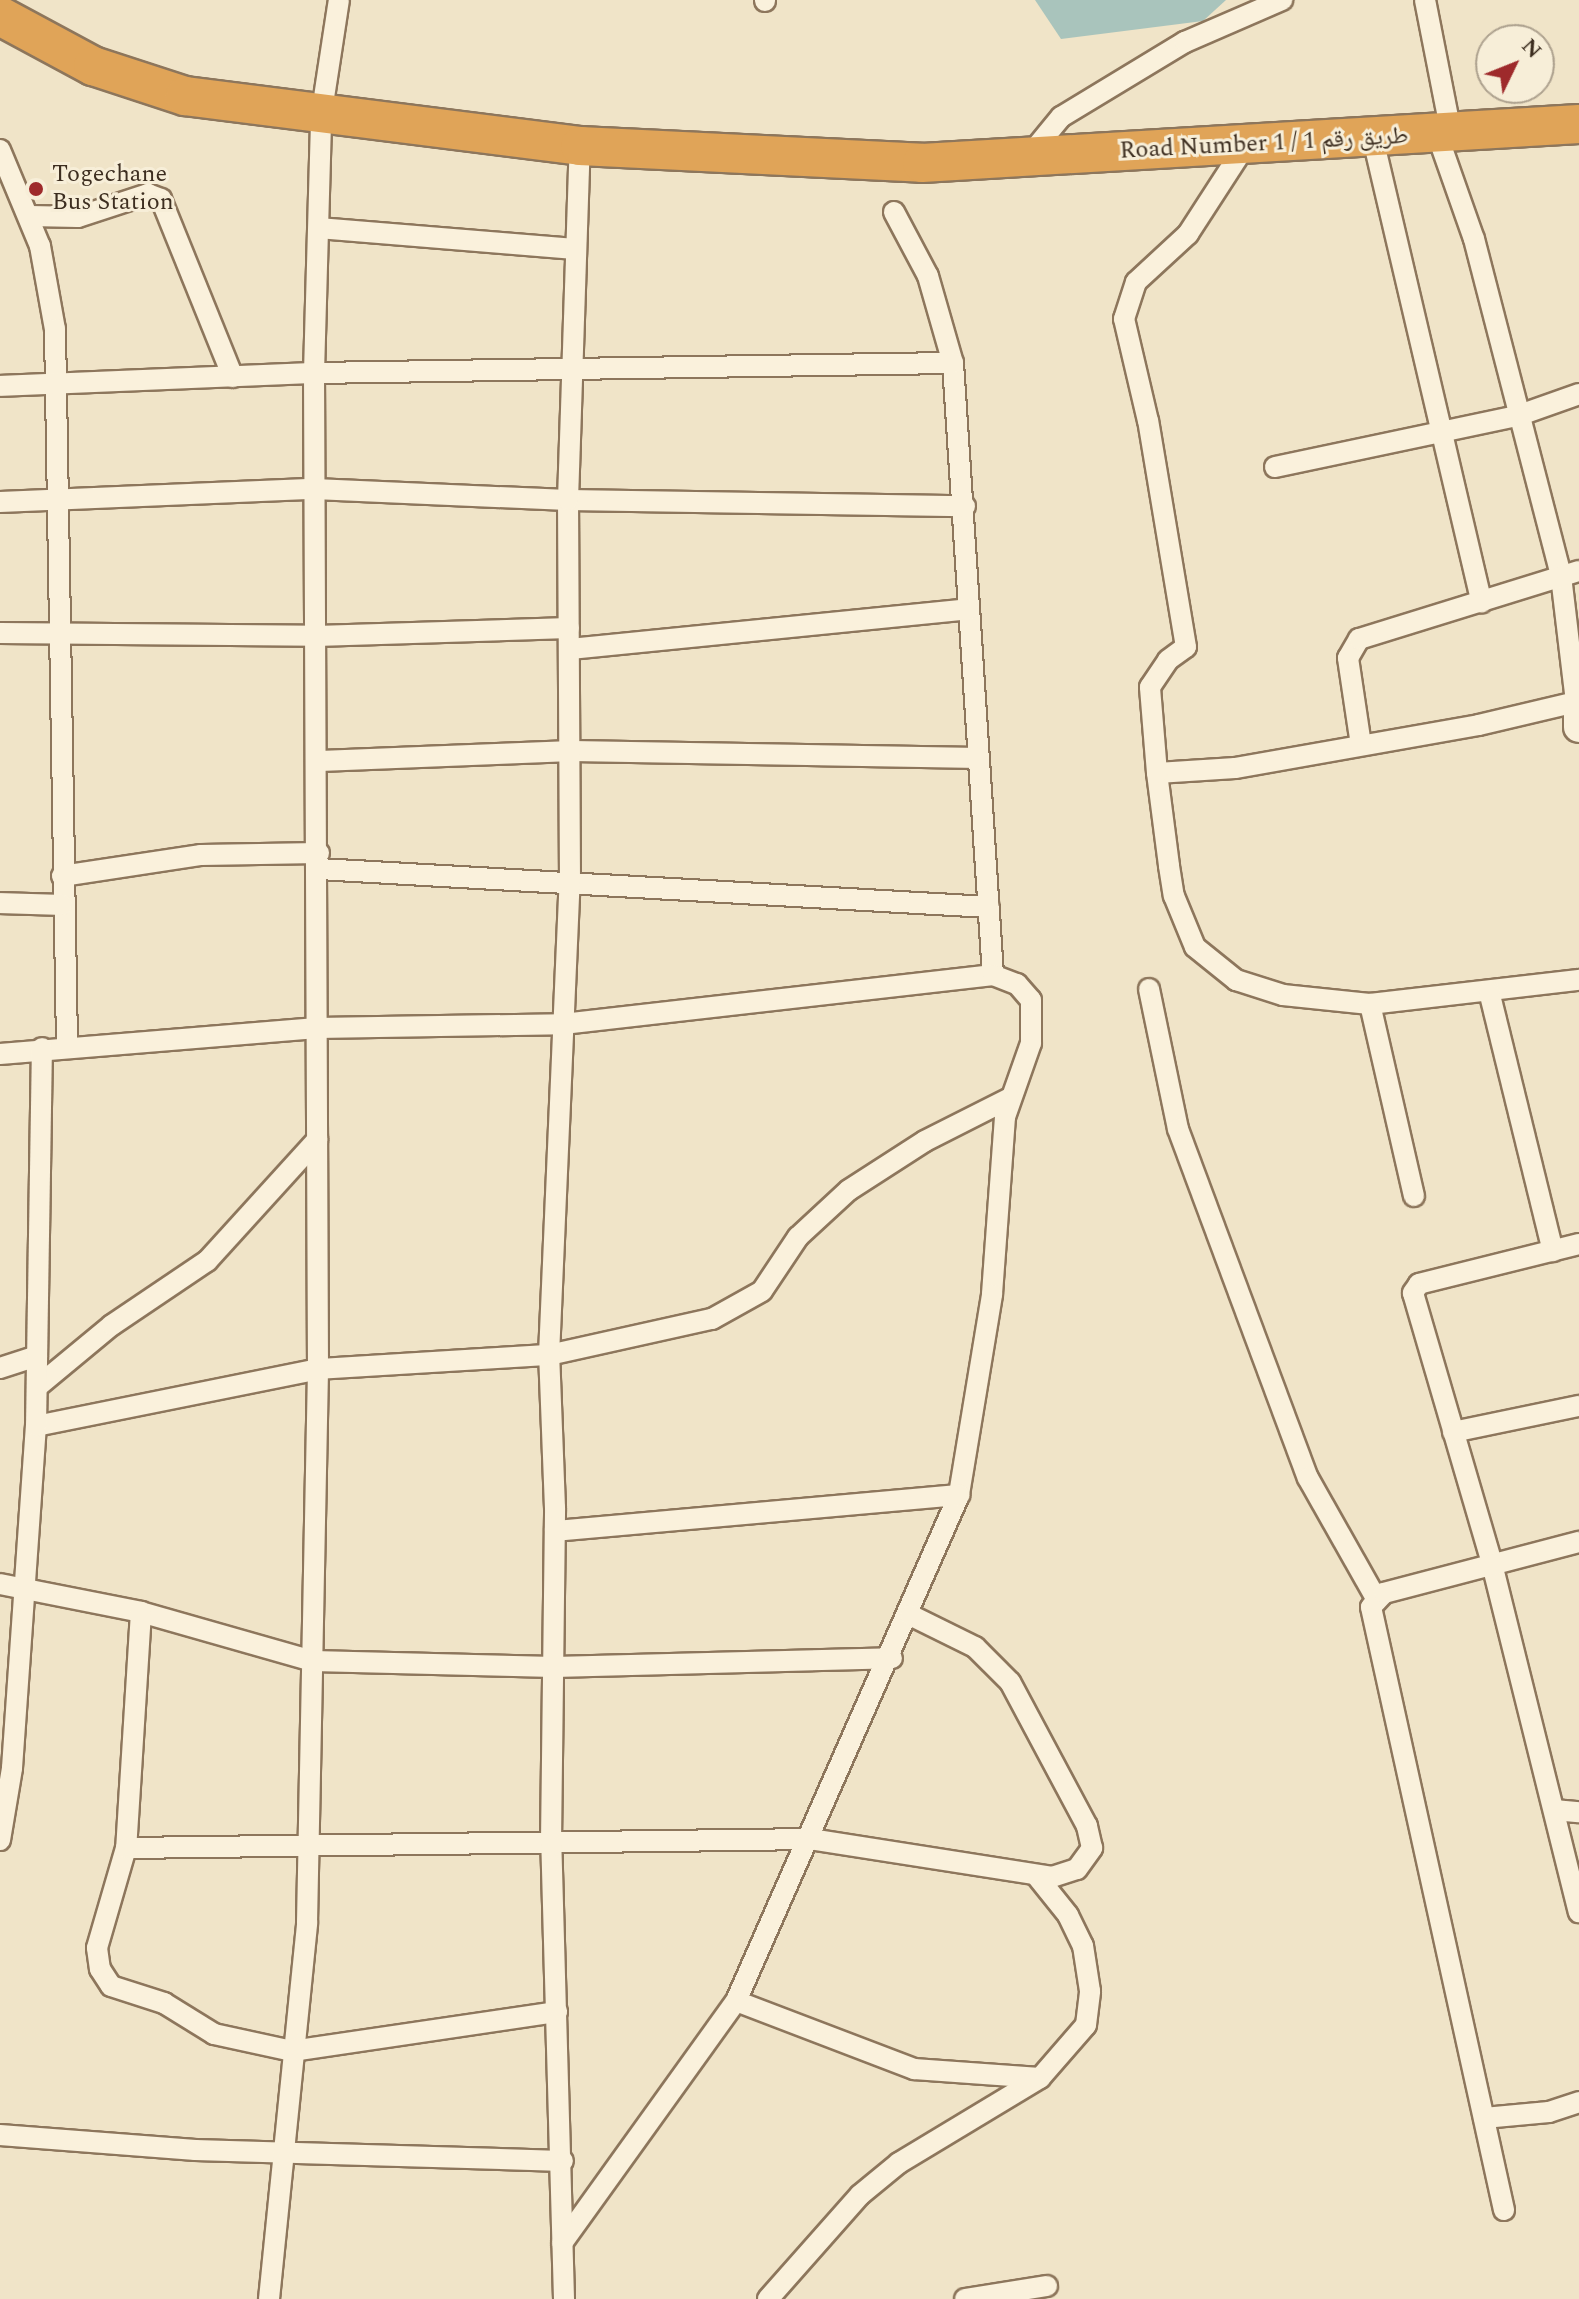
<!DOCTYPE html>
<html>
<head>
<meta charset="utf-8">
<style>
  body { margin:0 }
  #map { position:relative; width:1579px; height:2299px; overflow:hidden; background:#f0e4c8; font-family:Spectral,"Noto Naskh Arabic",serif }
  div>[style] { position:absolute }
  [style*='--x'] { left:calc(var(--x)*1px); top:calc(var(--y)*1px); width:calc(var(--w)*1px); rotate:calc(var(--a)*1deg) }
  .water>* { inset:0; background:#a9c4bc }
  .roads { filter:drop-shadow(2px 0 #8d765c) drop-shadow(-2px 0 #8d765c) drop-shadow(0 2px #8d765c) drop-shadow(0 -2px #8d765c) }
  .street>* { height:20px; margin:-10px; padding:0 10px; transform-origin:10px; border-radius:10px; background:#faf1dc }
  .secondary>* { height:30px; margin:-15px; padding:0 15px; transform-origin:15px; border-radius:15px; background:#faf1dc }
  .highway>* { height:38px; margin:-19px; padding:0 19px; transform-origin:19px; border-radius:19px; background:#e0a458 }
  .dots>* { width:22px; height:22px; translate:-50% -50%; box-sizing:border-box; border:4px solid #f7eed8; border-radius:50% }
  span { translate:-50% -50%; white-space:nowrap; text-align:center; line-height:1.15; -webkit-text-stroke:6px #f7eed8; paint-order:stroke }
  .street-label { font-size:24px; color:#3d2e20 }
  .poi-label { font-size:24px; color:#3d2e20 }
  .left { translate:0 -50%; text-align:left }
  .north { position:absolute; left:1475px; top:24px; width:80px; height:80px; box-sizing:border-box; background:#f7eed8; border:2px solid #ada18e; border-radius:50%; rotate:47deg; font-size:22px; font-weight:700; line-height:32px; text-align:center; color:#3d2e20 }
  .north::after { content:''; display:block; margin:auto; width:28px; height:36px; background:#9e2a2b; clip-path:polygon(50% 0,100% 100%,50% 72%,0 100%) }
</style>
</head>
<body>
<div id="map">
  <div class="water">
    <div style="clip-path:polygon(1035px 0,1226px 0,1203px 21px,1061px 39px)"></div>
  </div>
  <div class="roads">
    <div class="street">
      <div style="--x:765;--y:0;--w:1;--a:90"></div>
      <div style="--x:1425;--y:0;--w:136;--a:78.9"></div>
      <div style="--x:1437;--y:134;--w:111;--a:70.6"></div>
      <div style="--x:1474;--y:239;--w:348;--a:75.5"></div>
      <div style="--x:1561;--y:576;--w:127;--a:83.2"></div>
      <div style="--x:1576;--y:702;--w:100;--a:166.7"></div>
      <div style="--x:1479;--y:725;--w:248;--a:170"></div>
      <div style="--x:1235;--y:768;--w:78;--a:176.3"></div>
      <div style="--x:1157;--y:773;--w:94;--a:82.6"></div>
      <div style="--x:1169;--y:866;--w:30;--a:81"></div>
      <div style="--x:1174;--y:896;--w:55;--a:67.6"></div>
      <div style="--x:1195;--y:947;--w:53;--a:38.8"></div>
      <div style="--x:1236;--y:980;--w:49;--a:17.7"></div>
      <div style="--x:1283;--y:995;--w:87;--a:5.9"></div>
      <div style="--x:1370;--y:1004;--w:210;--a:-6.6"></div>
      <div style="--x:1373;--y:139;--w:476;--a:76.8"></div>
      <div style="--x:0;--y:150;--w:104;--a:67.4"></div>
      <div style="--x:40;--y:246;--w:84;--a:79.8"></div>
      <div style="--x:55;--y:329;--w:716;--a:89.04"></div>
      <div style="--x:1028;--y:157;--w:52;--a:-50.5"></div>
      <div style="--x:1061;--y:117;--w:145;--a:-31.2"></div>
      <div style="--x:1185;--y:42;--w:106;--a:-23.4"></div>
      <div style="--x:894;--y:212;--w:72;--a:62"></div>
      <div style="--x:928;--y:276;--w:91;--a:74"></div>
      <div style="--x:953;--y:363;--w:613;--a:86.26"></div>
      <div style="--x:30;--y:216;--w:48;--a:1.2"></div>
      <div style="--x:78;--y:217;--w:74;--a:-18.2"></div>
      <div style="--x:148;--y:194;--w:14;--a:21"></div>
      <div style="--x:161;--y:199;--w:192;--a:68"></div>
      <div style="--x:319;--y:228;--w:256;--a:4.7"></div>
      <div style="--x:0;--y:386;--w:314;--a:-2.4"></div>
      <div style="--x:314;--y:373;--w:639;--a:-0.9"></div>
      <div style="--x:1275;--y:467;--w:247;--a:-11.9"></div>
      <div style="--x:1517;--y:416;--w:66;--a:-19.5"></div>
      <div style="--x:0;--y:502;--w:314;--a:-2.4"></div>
      <div style="--x:314;--y:489;--w:254;--a:2.5"></div>
      <div style="--x:568;--y:500;--w:397;--a:0.9"></div>
      <div style="--x:0;--y:633;--w:316;--a:0.5"></div>
      <div style="--x:316;--y:636;--w:253;--a:-1.8"></div>
      <div style="--x:570;--y:649;--w:400;--a:-5.7"></div>
      <div style="--x:1361;--y:745;--w:88;--a:-98.5"></div>
      <div style="--x:1348;--y:658;--w:22;--a:-60"></div>
      <div style="--x:1359;--y:639;--w:230;--a:-17.2"></div>
      <div style="--x:320;--y:761;--w:252;--a:-2.3"></div>
      <div style="--x:572;--y:751;--w:407;--a:1"></div>
      <div style="--x:1157;--y:773;--w:86;--a:-94.7"></div>
      <div style="--x:1150;--y:687;--w:32;--a:-56"></div>
      <div style="--x:1168;--y:660;--w:22;--a:-36"></div>
      <div style="--x:1186;--y:647;--w:229;--a:-99.5"></div>
      <div style="--x:1148;--y:421;--w:105;--a:-103.2"></div>
      <div style="--x:1124;--y:319;--w:39;--a:-72"></div>
      <div style="--x:1136;--y:282;--w:71;--a:-42.7"></div>
      <div style="--x:1188;--y:234;--w:105;--a:-57.1"></div>
      <div style="--x:319;--y:869;--w:671;--a:3.25"></div>
      <div style="--x:62;--y:876;--w:141;--a:-8.6"></div>
      <div style="--x:201;--y:855;--w:118;--a:-1"></div>
      <div style="--x:0;--y:903;--w:62;--a:1.8"></div>
      <div style="--x:1149;--y:989;--w:143;--a:78.3"></div>
      <div style="--x:1178;--y:1129;--w:372;--a:69.6"></div>
      <div style="--x:1308;--y:1478;--w:138;--a:60.5"></div>
      <div style="--x:1489;--y:991;--w:268;--a:76.2"></div>
      <div style="--x:1370;--y:1004;--w:197;--a:77.1"></div>
      <div style="--x:0;--y:1054;--w:318;--a:-4.7"></div>
      <div style="--x:317;--y:1028;--w:246;--a:-0.9"></div>
      <div style="--x:563;--y:1024;--w:433;--a:-6.5"></div>
      <div style="--x:993;--y:975;--w:26;--a:21"></div>
      <div style="--x:1017;--y:984;--w:21;--a:49"></div>
      <div style="--x:1031;--y:1000;--w:43;--a:90"></div>
      <div style="--x:1031;--y:1043;--w:78;--a:109.4"></div>
      <div style="--x:1005;--y:1117;--w:178;--a:94.2"></div>
      <div style="--x:992;--y:1295;--w:203;--a:99.4"></div>
      <div style="--x:959;--y:1495;--w:553;--a:113.78"></div>
      <div style="--x:736;--y:2001;--w:298;--a:125.7"></div>
      <div style="--x:1579;--y:1244;--w:165;--a:166"></div>
      <div style="--x:1419;--y:1284;--w:11;--a:124"></div>
      <div style="--x:1413;--y:1293;--w:282;--a:73.7"></div>
      <div style="--x:1492;--y:1564;--w:359;--a:76"></div>
      <div style="--x:0;--y:1368;--w:39;--a:-18"></div>
      <div style="--x:37;--y:1387;--w:97;--a:-39.6"></div>
      <div style="--x:112;--y:1325;--w:115;--a:-34"></div>
      <div style="--x:207;--y:1261;--w:164;--a:-47.7"></div>
      <div style="--x:36;--y:1426;--w:288;--a:-11.4"></div>
      <div style="--x:318;--y:1369;--w:231;--a:-3.5"></div>
      <div style="--x:549;--y:1355;--w:167;--a:-12.5"></div>
      <div style="--x:712;--y:1319;--w:57;--a:-29.2"></div>
      <div style="--x:762;--y:1291;--w:65;--a:-56.3"></div>
      <div style="--x:798;--y:1237;--w:69;--a:-42.7"></div>
      <div style="--x:849;--y:1190;--w:90;--a:-32.8"></div>
      <div style="--x:925;--y:1141;--w:95;--a:-26.8"></div>
      <div style="--x:1453;--y:1432;--w:129;--a:-11.7"></div>
      <div style="--x:555;--y:1531;--w:406;--a:-5.1"></div>
      <div style="--x:0;--y:1584;--w:144;--a:11.2"></div>
      <div style="--x:141;--y:1612;--w:179;--a:15.9"></div>
      <div style="--x:313;--y:1661;--w:241;--a:1.4"></div>
      <div style="--x:554;--y:1667;--w:338;--a:-1.5"></div>
      <div style="--x:141;--y:1612;--w:236;--a:93.6"></div>
      <div style="--x:126;--y:1848;--w:104;--a:106.2"></div>
      <div style="--x:97;--y:1948;--w:21;--a:82"></div>
      <div style="--x:100;--y:1969;--w:20;--a:57"></div>
      <div style="--x:111;--y:1986;--w:56;--a:17.8"></div>
      <div style="--x:164;--y:2003;--w:59;--a:31.8"></div>
      <div style="--x:214;--y:2034;--w:80;--a:12.3"></div>
      <div style="--x:292;--y:2051;--w:268;--a:-8.4"></div>
      <div style="--x:1554;--y:1810;--w:25;--a:5"></div>
      <div style="--x:0;--y:1840;--w:73;--a:-80.5"></div>
      <div style="--x:12;--y:1768;--w:343;--a:-86"></div>
      <div style="--x:36;--y:1426;--w:378;--a:-89.1"></div>
      <div style="--x:126;--y:1848;--w:684;--a:-0.75"></div>
      <div style="--x:810;--y:1839;--w:245;--a:8.9"></div>
      <div style="--x:1052;--y:1877;--w:26;--a:-18"></div>
      <div style="--x:1077;--y:1869;--w:26;--a:-54"></div>
      <div style="--x:1092;--y:1848;--w:23;--a:-103"></div>
      <div style="--x:1087;--y:1826;--w:163;--a:-118.1"></div>
      <div style="--x:1010;--y:1682;--w:49;--a:-135"></div>
      <div style="--x:975;--y:1647;--w:72;--a:-153.8"></div>
      <div style="--x:736;--y:2001;--w:191;--a:20.9"></div>
      <div style="--x:914;--y:2069;--w:126;--a:4.1"></div>
      <div style="--x:1484;--y:2118;--w:65;--a:-5.3"></div>
      <div style="--x:1549;--y:2112;--w:32;--a:-18"></div>
      <div style="--x:0;--y:2135;--w:196;--a:4.4"></div>
      <div style="--x:195;--y:2150;--w:368;--a:1.7"></div>
      <div style="--x:1504;--y:2210;--w:617;--a:-102.44"></div>
      <div style="--x:1371;--y:1607;--w:19;--a:-47"></div>
      <div style="--x:1384;--y:1593;--w:202;--a:-14.7"></div>
      <div style="--x:269;--y:2299;--w:378;--a:-84.2"></div>
      <div style="--x:307;--y:1923;--w:554;--a:-88.86"></div>
      <div style="--x:318;--y:1369;--w:996;--a:-90.23"></div>
      <div style="--x:314;--y:373;--w:256;--a:-88.4"></div>
      <div style="--x:321;--y:117;--w:118;--a:-81.3"></div>
      <div style="--x:564;--y:2299;--w:457;--a:-91.6"></div>
      <div style="--x:551;--y:1842;--w:334;--a:-89.3"></div>
      <div style="--x:555;--y:1508;--w:153;--a:-92.2"></div>
      <div style="--x:549;--y:1355;--w:475;--a:-87.5"></div>
      <div style="--x:570;--y:880;--w:380;--a:-90.3"></div>
      <div style="--x:568;--y:500;--w:354;--a:-88.1"></div>
      <div style="--x:768;--y:2299;--w:139;--a:-48.5"></div>
      <div style="--x:860;--y:2195;--w:50;--a:-39.4"></div>
      <div style="--x:899;--y:2163;--w:165;--a:-31.1"></div>
      <div style="--x:1040;--y:2078;--w:70;--a:-49"></div>
      <div style="--x:1086;--y:2025;--w:34;--a:-83"></div>
      <div style="--x:1090;--y:1991;--w:46;--a:-98.8"></div>
      <div style="--x:1083;--y:1946;--w:34;--a:-116"></div>
      <div style="--x:1068;--y:1915;--w:51;--a:-128.7"></div>
      <div style="--x:965;--y:2299;--w:83;--a:-9"></div>
    </div>
    <div class="secondary">
      <div style="--x:1579;--y:702;--w:25;--a:90"></div>
    </div>
    <div class="highway">
      <div style="--x:0;--y:16;--w:106;--a:28.3"></div>
      <div style="--x:93;--y:66;--w:97;--a:18.1"></div>
      <div style="--x:185;--y:96;--w:398;--a:7.2"></div>
      <div style="--x:580;--y:146;--w:342;--a:2.8"></div>
      <div style="--x:922;--y:163;--w:658;--a:-3.4"></div>
    </div>
  </div>
  <div class="dots">
    <div style="left:36px;top:189px;background:#9e2a2b"></div>
  </div>
  <div class="street-label">
    <span style="left:1264px;top:144px;rotate:-3deg">Road Number 1 / طريق رقم 1</span>
  </div>
  <div class="poi-label">
    <span class="left" style="left:52px;top:189px">Togechane<br>Bus Station</span>
  </div>
  <div class="north">N</div>
</div>
</body>
</html>
